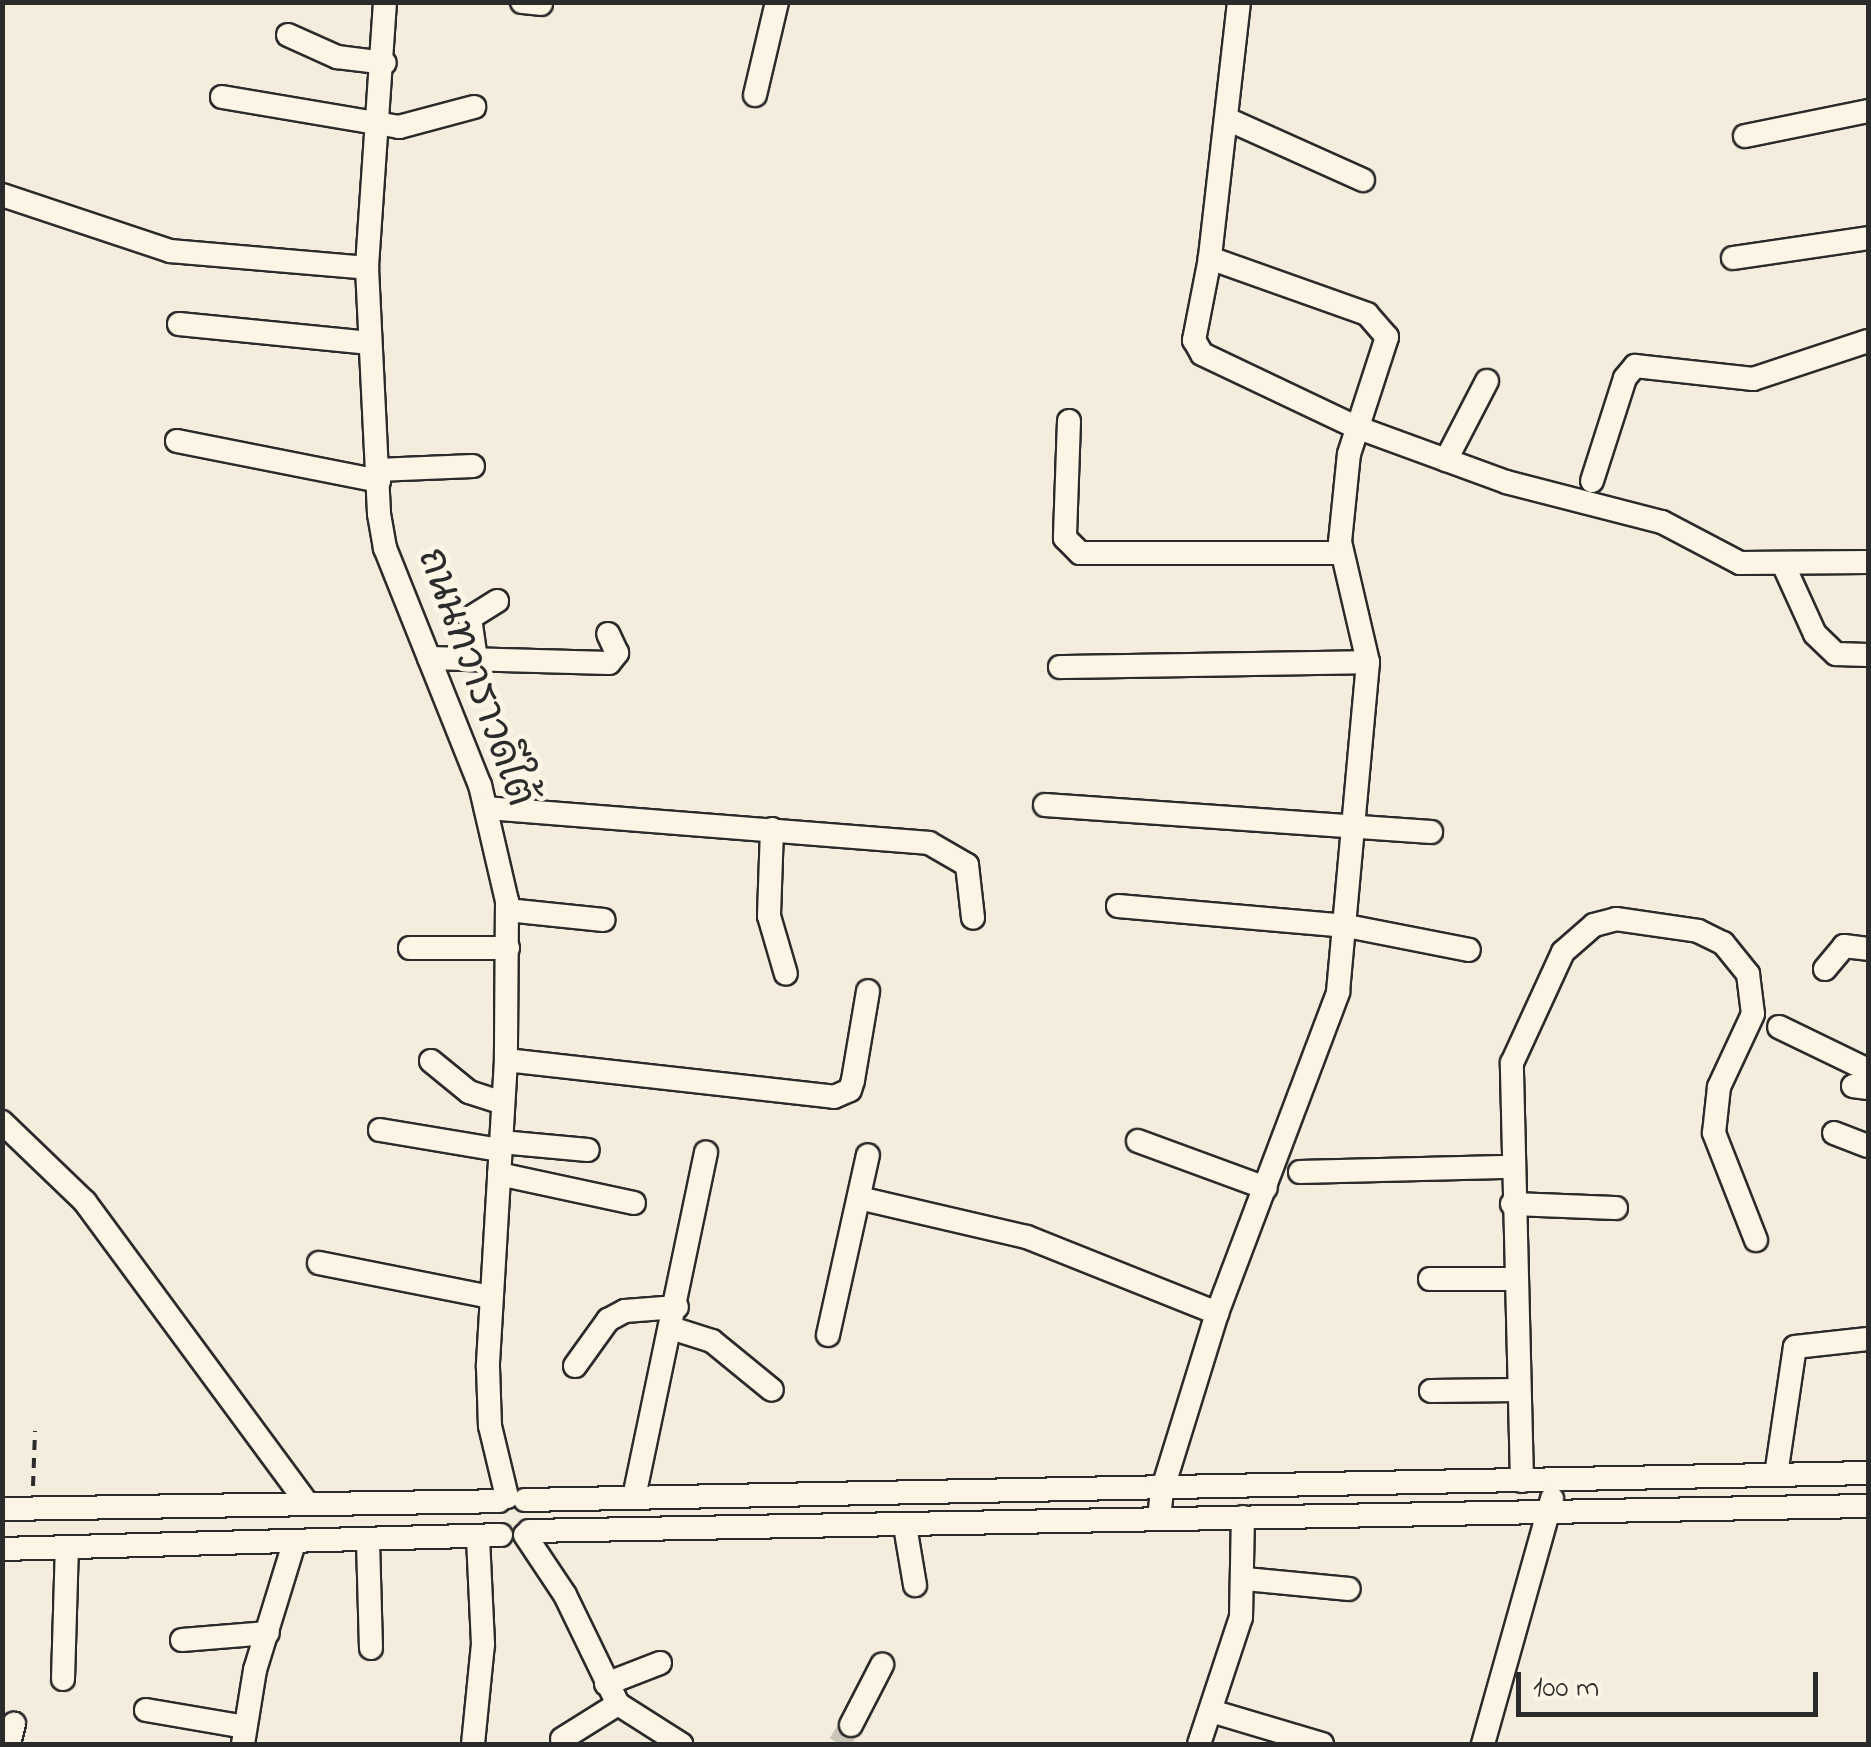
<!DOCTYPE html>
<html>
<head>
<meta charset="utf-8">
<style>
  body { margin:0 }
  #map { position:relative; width:1871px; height:1747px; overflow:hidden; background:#f4edde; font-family:"Indie Flower","Playpen Sans Thai",sans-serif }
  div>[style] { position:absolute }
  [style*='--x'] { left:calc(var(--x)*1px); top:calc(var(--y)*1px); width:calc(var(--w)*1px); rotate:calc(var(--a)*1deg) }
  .minor-tunnel>* { height:22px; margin-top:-11px; transform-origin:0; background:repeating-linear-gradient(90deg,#ccc6ba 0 22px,transparent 0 33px) }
  .path>* { height:4px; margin-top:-2px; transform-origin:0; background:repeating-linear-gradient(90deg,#2b2b2b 0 10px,transparent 0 18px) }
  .roads { filter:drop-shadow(2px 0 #2b2b2b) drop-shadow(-2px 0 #2b2b2b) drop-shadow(0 2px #2b2b2b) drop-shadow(0 -2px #2b2b2b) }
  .minor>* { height:22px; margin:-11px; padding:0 11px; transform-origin:11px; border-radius:11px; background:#fcf5e5 }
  span { translate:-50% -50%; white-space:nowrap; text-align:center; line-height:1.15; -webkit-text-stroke:10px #fcf5e5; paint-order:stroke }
  .street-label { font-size:40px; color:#2b2b2b }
  .frame { position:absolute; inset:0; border:5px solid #2b2b2b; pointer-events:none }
  .scale { position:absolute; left:1516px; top:1672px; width:302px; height:45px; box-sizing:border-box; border:5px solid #2b2b2b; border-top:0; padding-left:12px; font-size:30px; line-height:35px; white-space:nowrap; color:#2b2b2b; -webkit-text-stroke:8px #fcf5e5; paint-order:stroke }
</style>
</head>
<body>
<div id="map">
  <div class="minor-tunnel">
    <div style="--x:839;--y:1744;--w:22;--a:-58"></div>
  </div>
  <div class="path">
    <div style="--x:33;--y:1486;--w:55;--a:-87.9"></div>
  </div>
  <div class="roads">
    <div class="minor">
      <div style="--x:385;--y:2;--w:267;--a:93.9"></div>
      <div style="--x:367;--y:268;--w:246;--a:87.2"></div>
      <div style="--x:379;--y:514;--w:35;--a:80"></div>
      <div style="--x:385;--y:548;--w:255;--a:68.2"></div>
      <div style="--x:480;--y:785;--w:119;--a:76.9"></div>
      <div style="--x:507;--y:901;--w:159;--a:90.4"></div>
      <div style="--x:506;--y:1060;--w:308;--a:93.4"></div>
      <div style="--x:488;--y:1367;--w:59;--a:88.1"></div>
      <div style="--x:490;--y:1426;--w:73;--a:76.5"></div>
      <div style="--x:522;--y:2;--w:19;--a:6"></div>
      <div style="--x:1239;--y:2;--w:258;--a:96.5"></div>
      <div style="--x:1210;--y:258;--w:84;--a:101"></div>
      <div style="--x:1194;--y:340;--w:16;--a:60"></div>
      <div style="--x:1202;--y:354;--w:170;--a:25.4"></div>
      <div style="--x:1356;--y:427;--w:160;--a:20.1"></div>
      <div style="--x:1506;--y:482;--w:161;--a:14.4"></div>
      <div style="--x:1662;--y:522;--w:88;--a:27.7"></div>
      <div style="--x:1740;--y:563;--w:128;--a:-0.4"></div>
      <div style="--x:288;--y:35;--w:54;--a:24.2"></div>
      <div style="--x:337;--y:57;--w:48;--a:7.1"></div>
      <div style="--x:755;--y:95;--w:96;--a:-76.7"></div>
      <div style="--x:222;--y:97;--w:180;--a:9.6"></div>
      <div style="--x:399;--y:127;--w:78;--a:-14.9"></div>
      <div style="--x:1227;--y:119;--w:149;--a:24.2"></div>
      <div style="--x:1745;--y:136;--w:126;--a:-11.5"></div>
      <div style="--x:2;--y:195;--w:177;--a:18.4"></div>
      <div style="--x:170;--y:251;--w:198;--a:4.9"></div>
      <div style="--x:1733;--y:258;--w:136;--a:-8.4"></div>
      <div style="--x:179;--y:324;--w:192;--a:5.7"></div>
      <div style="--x:1069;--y:421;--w:117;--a:92"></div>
      <div style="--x:1065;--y:538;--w:21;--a:45"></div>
      <div style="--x:1080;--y:553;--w:262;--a:0"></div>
      <div style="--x:177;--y:441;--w:206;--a:11.2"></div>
      <div style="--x:1446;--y:460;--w:89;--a:-62.6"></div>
      <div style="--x:377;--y:470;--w:96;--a:-2.4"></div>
      <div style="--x:1592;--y:481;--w:108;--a:-72.2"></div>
      <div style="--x:1625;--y:378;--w:16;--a:-50"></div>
      <div style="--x:1635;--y:366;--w:119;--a:6.3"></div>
      <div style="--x:1753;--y:379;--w:121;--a:-18.3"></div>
      <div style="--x:1784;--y:566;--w:75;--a:65.5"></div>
      <div style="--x:1815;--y:634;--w:29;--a:44"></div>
      <div style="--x:1836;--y:654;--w:32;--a:2"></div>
      <div style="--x:429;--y:658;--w:180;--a:1.6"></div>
      <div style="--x:609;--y:663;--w:13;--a:-51"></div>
      <div style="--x:617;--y:653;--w:21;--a:-115"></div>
      <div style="--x:476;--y:659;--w:41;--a:-98.3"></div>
      <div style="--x:470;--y:618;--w:32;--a:-32"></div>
      <div style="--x:1060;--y:667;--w:308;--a:-0.9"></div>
      <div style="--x:1045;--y:805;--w:387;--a:4"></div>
      <div style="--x:486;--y:808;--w:444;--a:4.5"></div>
      <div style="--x:929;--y:843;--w:44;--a:30.1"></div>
      <div style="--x:967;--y:865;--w:53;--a:83.5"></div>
      <div style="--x:772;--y:829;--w:87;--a:92"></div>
      <div style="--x:769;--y:916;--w:60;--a:73.7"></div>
      <div style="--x:1118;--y:906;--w:230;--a:5"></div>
      <div style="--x:1347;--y:926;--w:124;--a:11.1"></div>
      <div style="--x:507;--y:910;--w:97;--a:5.9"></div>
      <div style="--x:410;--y:948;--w:98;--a:0"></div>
      <div style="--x:1825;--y:969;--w:30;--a:-50"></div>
      <div style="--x:1844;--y:946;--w:24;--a:7"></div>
      <div style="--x:1779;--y:1027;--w:99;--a:25.8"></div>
      <div style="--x:506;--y:1060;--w:330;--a:6.4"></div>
      <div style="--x:834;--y:1097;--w:17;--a:-24"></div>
      <div style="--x:850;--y:1090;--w:10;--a:-73"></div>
      <div style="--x:853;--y:1080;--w:90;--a:-80.4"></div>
      <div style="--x:431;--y:1061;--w:49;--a:39.2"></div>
      <div style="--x:469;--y:1092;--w:36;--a:18"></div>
      <div style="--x:1853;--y:1086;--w:15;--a:8"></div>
      <div style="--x:2;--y:1122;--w:115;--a:43.9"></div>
      <div style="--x:85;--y:1202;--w:373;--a:53.6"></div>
      <div style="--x:380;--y:1130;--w:122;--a:9.5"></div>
      <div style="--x:1834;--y:1133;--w:36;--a:21"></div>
      <div style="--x:1138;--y:1141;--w:136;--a:20.2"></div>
      <div style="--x:501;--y:1142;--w:87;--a:5.3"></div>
      <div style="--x:1300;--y:1172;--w:212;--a:-1.4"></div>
      <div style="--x:499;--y:1174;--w:138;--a:12.1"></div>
      <div style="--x:859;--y:1198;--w:172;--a:13.1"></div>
      <div style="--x:1027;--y:1237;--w:205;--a:21.8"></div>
      <div style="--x:1512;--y:1204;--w:104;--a:2.2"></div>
      <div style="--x:319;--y:1263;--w:174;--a:11.2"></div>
      <div style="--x:1430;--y:1279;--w:84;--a:0"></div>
      <div style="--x:671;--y:1328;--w:43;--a:17.6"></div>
      <div style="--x:712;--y:1341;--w:77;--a:39.2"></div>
      <div style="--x:828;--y:1335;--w:184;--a:-77.5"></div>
      <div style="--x:575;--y:1366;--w:57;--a:-54.3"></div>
      <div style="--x:608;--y:1320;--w:19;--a:-28"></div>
      <div style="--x:625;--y:1311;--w:52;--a:-4.4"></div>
      <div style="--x:1431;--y:1391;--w:87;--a:-0.7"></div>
      <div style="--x:1776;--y:1475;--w:129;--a:-81.6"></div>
      <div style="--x:1795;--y:1347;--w:73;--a:-6.3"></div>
      <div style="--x:1522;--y:1481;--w:418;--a:-91.4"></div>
      <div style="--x:1512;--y:1063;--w:122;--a:-65.3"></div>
      <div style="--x:1563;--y:952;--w:41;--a:-41.1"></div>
      <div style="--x:1594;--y:925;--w:23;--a:-15"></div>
      <div style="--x:1616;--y:919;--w:83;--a:8.3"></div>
      <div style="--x:1698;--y:931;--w:28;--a:26"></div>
      <div style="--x:1723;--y:943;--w:40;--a:51"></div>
      <div style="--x:1748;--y:974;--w:40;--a:82.9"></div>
      <div style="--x:1753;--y:1014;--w:81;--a:115"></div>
      <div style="--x:1719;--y:1087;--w:46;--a:96.2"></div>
      <div style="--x:1714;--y:1133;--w:115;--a:68.6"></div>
      <div style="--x:634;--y:1497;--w:352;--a:-78.2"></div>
      <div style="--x:525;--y:1500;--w:1343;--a:-1.15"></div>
      <div style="--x:2;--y:1509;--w:497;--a:-0.9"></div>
      <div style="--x:1159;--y:1519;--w:28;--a:-84"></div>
      <div style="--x:1162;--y:1491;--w:186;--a:-72.8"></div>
      <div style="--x:1217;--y:1313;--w:343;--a:-69.3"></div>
      <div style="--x:1338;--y:992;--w:331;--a:-84.8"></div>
      <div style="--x:1368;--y:662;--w:123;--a:-103.1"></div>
      <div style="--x:1340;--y:542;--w:88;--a:-84.2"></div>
      <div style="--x:1349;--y:454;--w:123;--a:-72"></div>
      <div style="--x:1387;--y:337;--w:30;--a:-131"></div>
      <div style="--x:1367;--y:314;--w:167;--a:-160.4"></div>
      <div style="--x:905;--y:1526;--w:60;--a:80.4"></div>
      <div style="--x:529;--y:1531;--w:1339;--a:-1.07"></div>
      <div style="--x:525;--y:1535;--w:72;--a:56.3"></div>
      <div style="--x:565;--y:1595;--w:121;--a:64.1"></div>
      <div style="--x:618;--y:1704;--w:75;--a:32.4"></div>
      <div style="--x:368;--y:1541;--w:107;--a:88.4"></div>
      <div style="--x:2;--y:1549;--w:499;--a:-1.6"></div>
      <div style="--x:1246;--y:1579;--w:103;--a:5.5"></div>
      <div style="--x:182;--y:1640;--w:86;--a:-4.7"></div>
      <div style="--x:63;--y:1679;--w:131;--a:-88.3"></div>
      <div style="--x:606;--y:1684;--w:58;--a:-21.3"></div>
      <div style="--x:146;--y:1710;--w:100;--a:9.7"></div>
      <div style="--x:1211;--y:1711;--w:116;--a:16.6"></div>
      <div style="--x:851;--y:1725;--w:68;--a:-62.7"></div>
      <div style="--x:562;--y:1739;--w:66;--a:-32"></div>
      <div style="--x:9;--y:1744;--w:21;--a:-76"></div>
      <div style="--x:243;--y:1744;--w:75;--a:-80.8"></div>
      <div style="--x:255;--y:1670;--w:133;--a:-72.9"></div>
      <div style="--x:473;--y:1744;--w:100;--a:-84.3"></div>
      <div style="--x:483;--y:1644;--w:106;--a:-92.7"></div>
      <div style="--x:1199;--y:1744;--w:134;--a:-71.7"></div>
      <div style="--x:1241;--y:1617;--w:100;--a:-88.9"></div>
      <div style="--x:1483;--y:1744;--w:255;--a:-74.3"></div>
    </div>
  </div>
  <div class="street-label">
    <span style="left:474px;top:678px;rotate:70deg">ถนนทวาราวดีใต้</span>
  </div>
  <div class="frame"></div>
  <div class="scale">100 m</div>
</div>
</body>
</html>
